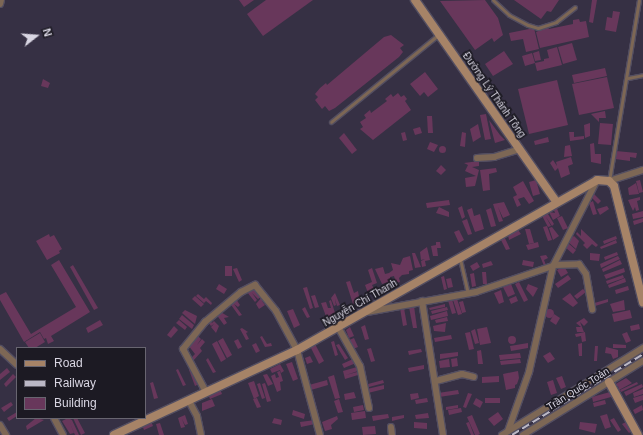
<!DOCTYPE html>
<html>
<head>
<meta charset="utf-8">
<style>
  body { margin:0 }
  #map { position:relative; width:643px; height:435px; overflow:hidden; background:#363044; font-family:Arial,sans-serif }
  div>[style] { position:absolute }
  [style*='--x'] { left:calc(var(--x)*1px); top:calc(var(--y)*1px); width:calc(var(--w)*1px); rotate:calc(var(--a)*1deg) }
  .building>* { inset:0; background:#68375b }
  .round { border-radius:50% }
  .roads { filter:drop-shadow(1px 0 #534e61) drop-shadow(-1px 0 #534e61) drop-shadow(0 1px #534e61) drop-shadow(0 -1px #534e61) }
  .lane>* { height:3px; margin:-1.5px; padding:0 1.5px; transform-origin:1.5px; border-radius:1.5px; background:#7d6755 }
  .street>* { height:6px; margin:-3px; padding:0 3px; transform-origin:3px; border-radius:3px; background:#7d6755 }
  .secondary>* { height:8px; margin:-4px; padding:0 4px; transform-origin:4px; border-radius:4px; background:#a68367 }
  .rail>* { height:1.5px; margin-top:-0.75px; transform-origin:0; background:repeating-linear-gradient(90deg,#bbb8c6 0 8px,transparent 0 12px) }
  span { translate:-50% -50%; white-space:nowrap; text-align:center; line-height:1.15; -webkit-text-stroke:3.5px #1c1a23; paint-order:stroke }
  .street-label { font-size:10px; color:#d9d6e3 }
  .legend { position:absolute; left:16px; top:347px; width:130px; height:72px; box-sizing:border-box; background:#1c1a23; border:1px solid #686570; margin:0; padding:5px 7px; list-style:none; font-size:12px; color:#d9d6e3 }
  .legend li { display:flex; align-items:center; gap:8px; height:20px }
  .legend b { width:20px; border:1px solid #686570 }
  .north { position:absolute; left:16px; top:16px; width:40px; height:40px; -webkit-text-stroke:3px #1c1a23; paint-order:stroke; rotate:73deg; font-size:11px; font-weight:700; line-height:16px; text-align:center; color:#d9d6e3 }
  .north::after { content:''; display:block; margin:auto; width:14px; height:18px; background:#d9d6e3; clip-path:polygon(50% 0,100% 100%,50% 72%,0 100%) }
</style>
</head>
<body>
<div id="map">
  <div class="building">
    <div style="clip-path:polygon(239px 0,254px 0,244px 7px)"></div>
    <div style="clip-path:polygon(266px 0,313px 0,263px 36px,247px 14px)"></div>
    <div style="clip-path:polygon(485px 0,498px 18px,503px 35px,494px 42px,492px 38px,475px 50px,440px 1px)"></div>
    <div style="clip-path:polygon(514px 0,559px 0,551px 12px,547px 11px,541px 19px)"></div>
    <div style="clip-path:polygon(592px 0,597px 0,593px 23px,589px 22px)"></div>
    <div style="clip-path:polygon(613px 11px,620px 12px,616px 32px,605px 30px,607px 17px,612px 18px)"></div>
    <div style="clip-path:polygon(579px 19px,580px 22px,586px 21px,589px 37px,540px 48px,536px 32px,548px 27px,549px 29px,573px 24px,573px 20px)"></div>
    <div style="clip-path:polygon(534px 28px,539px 49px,526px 52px,523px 39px,511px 41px,509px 33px)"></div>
    <div style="clip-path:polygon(391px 35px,404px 45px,400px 48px,403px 52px,399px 57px,335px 108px,329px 111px,325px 106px,322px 109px,315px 100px,318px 97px,315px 94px,320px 88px,326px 83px,327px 85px,384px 37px)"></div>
    <div style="clip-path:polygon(572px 43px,577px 60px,563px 64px,558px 47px)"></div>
    <div style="clip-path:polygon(557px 47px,562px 65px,537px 71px,535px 63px,525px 66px,522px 56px,532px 53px,535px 63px,544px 61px,544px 59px,549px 58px,547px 50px)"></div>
    <div style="clip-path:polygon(504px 51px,513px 64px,493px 76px,485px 64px)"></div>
    <div style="clip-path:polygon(539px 51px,541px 60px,535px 61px,533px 53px)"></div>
    <div style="clip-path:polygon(605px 68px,607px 76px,574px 83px,572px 75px)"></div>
    <div style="clip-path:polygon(425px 72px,438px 89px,428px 97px,424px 92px,420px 96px,410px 84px)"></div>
    <div style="clip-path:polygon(607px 77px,614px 108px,579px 115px,572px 84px)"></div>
    <div style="clip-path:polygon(43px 79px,50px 83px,48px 88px,41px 86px)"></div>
    <div style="clip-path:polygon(557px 80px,568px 125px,529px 134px,518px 89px)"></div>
    <div style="clip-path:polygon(398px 93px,401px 97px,404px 95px,407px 99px,405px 101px,411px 110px,373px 140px,360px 129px,363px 127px,360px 122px,366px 118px,364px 115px,370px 110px,371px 113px,387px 101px,385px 99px,391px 94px,393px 97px)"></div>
    <div style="clip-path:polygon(605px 111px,606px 118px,599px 118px,599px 122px,591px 114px)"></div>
    <div style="clip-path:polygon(486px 114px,491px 139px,485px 140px,480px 115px)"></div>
    <div style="clip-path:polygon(427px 116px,432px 116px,433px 133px,428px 133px)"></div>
    <div style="clip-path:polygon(489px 120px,500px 135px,505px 140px,495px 143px)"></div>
    <div style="clip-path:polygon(590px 123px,590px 136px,585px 138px,584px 125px)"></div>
    <div style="clip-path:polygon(600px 123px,613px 124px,611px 145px,598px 144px)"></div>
    <div style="clip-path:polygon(478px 124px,481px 137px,473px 142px,470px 129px)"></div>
    <div style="clip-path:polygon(420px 127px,422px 133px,415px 135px,413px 129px)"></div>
    <div style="clip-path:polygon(405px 132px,407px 140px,403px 141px,401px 133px)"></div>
    <div style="clip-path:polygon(462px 132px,466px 133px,465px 147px,460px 146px)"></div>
    <div style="clip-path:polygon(569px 132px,574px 132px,574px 137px,584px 136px,584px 139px,570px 141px)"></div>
    <div style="clip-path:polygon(344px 133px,357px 150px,352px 154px,339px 138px)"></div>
    <div style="clip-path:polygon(548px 137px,549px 142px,535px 145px,534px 141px)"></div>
    <div style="clip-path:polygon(430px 142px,438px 145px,434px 152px,427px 149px)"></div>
    <div style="clip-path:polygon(594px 143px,595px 154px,601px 154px,601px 164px,591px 162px,590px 144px)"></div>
    <div style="clip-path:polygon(570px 145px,572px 156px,564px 157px,565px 146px)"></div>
    <div class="round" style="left:438.5px;top:145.5px;width:7px;height:7px"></div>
    <div style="clip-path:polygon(616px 151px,637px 153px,636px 158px,630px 157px,630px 161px,615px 159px)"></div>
    <div style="clip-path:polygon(571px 157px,573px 164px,568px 166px,570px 174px,561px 178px,558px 168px,555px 171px,550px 163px,553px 160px,557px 166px,556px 162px)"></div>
    <div style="clip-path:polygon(479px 161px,479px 166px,472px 167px,479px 170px,475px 186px,466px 187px,465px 178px,476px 176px,465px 171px,468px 165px,464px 163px)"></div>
    <div style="clip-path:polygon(441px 165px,446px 170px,441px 175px,436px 171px)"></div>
    <div style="clip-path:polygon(496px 168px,497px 172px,489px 174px,490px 190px,483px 191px,480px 170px)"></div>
    <div style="clip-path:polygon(536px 180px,540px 194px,533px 196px,529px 182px)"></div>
    <div style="clip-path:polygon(640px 180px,643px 192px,639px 193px,636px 181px)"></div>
    <div style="clip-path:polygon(523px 181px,534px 201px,529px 204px,524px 197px,518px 199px,521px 205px,517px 207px,513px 197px,517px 195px,513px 187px)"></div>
    <div style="clip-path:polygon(636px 183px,639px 194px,629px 195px,628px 188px)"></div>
    <div style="clip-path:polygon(593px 193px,601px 201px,598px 204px,590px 196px)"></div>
    <div style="clip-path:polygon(640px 197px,640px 200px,637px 201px,639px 210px,636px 211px,635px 207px,633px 211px,628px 200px)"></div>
    <div style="clip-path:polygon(449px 200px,450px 205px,427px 208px,426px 203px)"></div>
    <div style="clip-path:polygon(593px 201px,597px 214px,593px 215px,589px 203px)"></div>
    <div style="clip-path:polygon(504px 202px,510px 215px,503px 218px,498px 207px,503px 221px,499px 222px,493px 204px)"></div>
    <div style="clip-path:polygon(462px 206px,465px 217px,462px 219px,458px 208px)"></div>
    <div style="clip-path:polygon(556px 206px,560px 216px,553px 220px,549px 212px,555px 213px,553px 207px)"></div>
    <div style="clip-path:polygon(607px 206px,609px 209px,600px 215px,597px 209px)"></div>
    <div style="clip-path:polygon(439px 207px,449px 212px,449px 217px,436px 213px)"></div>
    <div style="clip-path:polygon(472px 208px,474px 216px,480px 214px,484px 229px,475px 232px,467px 210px)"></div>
    <div style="clip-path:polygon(491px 208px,496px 226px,491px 227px,486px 210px)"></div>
    <div style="clip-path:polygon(545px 209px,554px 224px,552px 226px,546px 217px,551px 226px,548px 227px,540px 212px)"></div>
    <div style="clip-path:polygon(643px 211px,643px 217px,633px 219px,632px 214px)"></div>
    <div style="clip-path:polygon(562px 216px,568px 228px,563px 230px,557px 218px)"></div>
    <div style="clip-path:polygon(643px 218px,643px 222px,634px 225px,633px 221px)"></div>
    <div style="clip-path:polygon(467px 219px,472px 234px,468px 235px,462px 221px)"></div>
    <div style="clip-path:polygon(547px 226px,552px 240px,548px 241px,543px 227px)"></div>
    <div style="clip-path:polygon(552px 227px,559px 236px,553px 240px,549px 228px)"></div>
    <div style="clip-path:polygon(525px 229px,530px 229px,534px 243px,529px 244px)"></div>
    <div style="clip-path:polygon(581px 229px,598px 245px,596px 247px,592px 244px,587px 249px,583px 245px,585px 243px,576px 234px,577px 232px,581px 236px)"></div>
    <div style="clip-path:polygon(459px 230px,464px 240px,459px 243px,454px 232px)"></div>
    <div style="clip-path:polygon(518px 230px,521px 234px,509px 240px,508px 235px)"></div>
    <div style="clip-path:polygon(49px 234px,50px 237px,54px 235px,62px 249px,59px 251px,60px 253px,47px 260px,36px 241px)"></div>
    <div style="clip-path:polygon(503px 234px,510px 249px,506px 250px,499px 236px)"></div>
    <div style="clip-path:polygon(574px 236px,579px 241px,576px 249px,567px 241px)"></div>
    <div style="clip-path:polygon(616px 236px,617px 239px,604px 244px,603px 241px)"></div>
    <div style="clip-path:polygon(616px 240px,617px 243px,601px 249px,600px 247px)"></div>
    <div style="clip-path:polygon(436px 242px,440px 242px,441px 248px,437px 248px,438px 256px,433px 256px,431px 246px,436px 245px)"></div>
    <div style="clip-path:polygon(538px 242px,539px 247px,528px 250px,526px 245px)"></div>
    <div style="clip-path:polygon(568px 243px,576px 250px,573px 254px,565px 247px)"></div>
    <div style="clip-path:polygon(427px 247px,430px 260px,425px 261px,426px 266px,422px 267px,421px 261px,425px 259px,421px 260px,420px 252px)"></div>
    <div style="clip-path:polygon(617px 252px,618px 255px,605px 260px,604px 257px)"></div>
    <div style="clip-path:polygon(412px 253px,415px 253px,421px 267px,415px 268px)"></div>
    <div style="clip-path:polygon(590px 253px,600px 254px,599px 261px,590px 260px)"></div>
    <div style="clip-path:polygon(546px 255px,548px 258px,544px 260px,546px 265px,544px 266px,540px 256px)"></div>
    <div style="clip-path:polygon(410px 256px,413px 270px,409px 271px,409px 274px,402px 275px,399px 278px,400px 282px,396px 283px,394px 276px,390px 277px,391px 282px,382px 284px,375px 269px,383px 267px,385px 274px,389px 273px,393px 270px,391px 263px,400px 265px,403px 258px)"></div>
    <div style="clip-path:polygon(618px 256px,620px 259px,601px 268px,600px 264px)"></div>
    <div style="clip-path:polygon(59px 260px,90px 312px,51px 336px,54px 341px,48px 344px,46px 338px,44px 339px,40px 332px,24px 342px,0 300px,0 295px,6px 292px,31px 334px,76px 307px,51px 265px)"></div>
    <div style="clip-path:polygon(523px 260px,534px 262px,533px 267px,522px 265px)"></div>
    <div style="clip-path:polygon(620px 260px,622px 264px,603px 272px,602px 269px)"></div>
    <div style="clip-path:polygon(491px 261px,493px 265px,483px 268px,482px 264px)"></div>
    <div style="clip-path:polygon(477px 262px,480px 267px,473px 271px,470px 266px)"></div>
    <div style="clip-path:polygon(73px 265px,98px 308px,94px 310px,70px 267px)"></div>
    <div style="clip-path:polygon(225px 266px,232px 266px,232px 276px,225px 276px)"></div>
    <div style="clip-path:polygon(564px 266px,568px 273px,561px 277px,557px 270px)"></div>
    <div style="clip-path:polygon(237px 268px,242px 280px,239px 282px,233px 269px)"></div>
    <div style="clip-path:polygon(372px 268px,377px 283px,372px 285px,374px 289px,368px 293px,365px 285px,372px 282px,368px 270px)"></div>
    <div style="clip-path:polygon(624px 268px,625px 272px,606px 279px,604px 275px)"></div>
    <div style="clip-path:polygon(482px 272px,486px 272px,487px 284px,483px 284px)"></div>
    <div style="clip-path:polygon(474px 273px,476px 286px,472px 287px,470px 274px)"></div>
    <div style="clip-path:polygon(568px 275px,571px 279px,558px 288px,555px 284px)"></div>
    <div style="clip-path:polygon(623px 275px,624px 278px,607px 284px,606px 281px)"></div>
    <div style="clip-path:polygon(444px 276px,447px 289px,444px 290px,441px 277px)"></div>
    <div style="clip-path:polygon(451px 278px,453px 287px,448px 288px,446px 279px)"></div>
    <div style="clip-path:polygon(625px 278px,626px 282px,609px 288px,608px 285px)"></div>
    <div style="clip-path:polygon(350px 281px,354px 293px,358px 291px,359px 297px,356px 298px,358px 303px,353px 304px,346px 282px)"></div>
    <div style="clip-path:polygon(519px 282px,528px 300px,524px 302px,515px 284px)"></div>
    <div style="clip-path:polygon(219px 284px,227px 289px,224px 294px,216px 289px)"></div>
    <div style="clip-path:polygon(511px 284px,515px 294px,508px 297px,503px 287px)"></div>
    <div style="clip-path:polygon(528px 284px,538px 288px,533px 297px,526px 289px)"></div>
    <div style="clip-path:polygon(628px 286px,629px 290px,616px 294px,615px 290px)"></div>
    <div style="clip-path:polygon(307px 287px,313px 308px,310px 309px,303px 288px)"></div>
    <div style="clip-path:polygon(253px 288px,261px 297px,258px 299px,252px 293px,257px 300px,255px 302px,247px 292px)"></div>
    <div style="clip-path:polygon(583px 289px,586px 292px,577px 299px,574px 296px)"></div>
    <div style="clip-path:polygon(501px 290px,504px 302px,499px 304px,494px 293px)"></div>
    <div style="clip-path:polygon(335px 293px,340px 305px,337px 306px,335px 299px,336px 305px,334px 306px,331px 298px)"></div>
    <div style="clip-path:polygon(570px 293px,578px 303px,573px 307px,562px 299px)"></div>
    <div style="clip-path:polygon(198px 294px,204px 299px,206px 297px,212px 303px,211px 305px,206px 301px,204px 303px,196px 296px)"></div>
    <div style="clip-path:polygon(315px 295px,319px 307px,315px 308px,311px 296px)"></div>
    <div style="clip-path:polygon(195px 296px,204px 304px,201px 307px,192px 299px)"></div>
    <div style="clip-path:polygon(451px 296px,456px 313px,452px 314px,447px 297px)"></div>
    <div style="clip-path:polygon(456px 296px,462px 314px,458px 315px,452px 297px)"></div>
    <div style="clip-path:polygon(516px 296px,518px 301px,511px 304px,509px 299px)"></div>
    <div style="clip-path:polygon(261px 298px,263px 301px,260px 303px,262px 301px,265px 305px,259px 309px,256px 304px)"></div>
    <div style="clip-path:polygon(236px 299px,240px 305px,238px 307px,234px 304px,242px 315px,239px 316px,229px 302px)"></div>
    <div style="clip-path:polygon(608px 299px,608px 302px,592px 307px,591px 304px)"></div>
    <div style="clip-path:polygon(331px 300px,335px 313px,327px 319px,321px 303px,326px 302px,328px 308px,331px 308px,329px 301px)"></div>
    <div style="clip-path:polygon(624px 300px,625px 310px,613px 312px,610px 304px)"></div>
    <div style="clip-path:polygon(463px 301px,466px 312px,462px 313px,459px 302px)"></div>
    <div style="clip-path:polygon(445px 304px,445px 307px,430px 310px,429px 308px)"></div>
    <div style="clip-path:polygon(414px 306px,417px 328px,413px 328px,409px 307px)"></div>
    <div style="clip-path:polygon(305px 307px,310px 317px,307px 318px,302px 309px)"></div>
    <div style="clip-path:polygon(447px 307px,448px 310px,432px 314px,431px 311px)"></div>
    <div style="clip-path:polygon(400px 308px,404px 308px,407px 325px,403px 326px)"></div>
    <div class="round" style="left:544.5px;top:308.5px;width:9px;height:9px"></div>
    <div style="clip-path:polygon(293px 309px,300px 325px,294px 328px,287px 311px)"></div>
    <div style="clip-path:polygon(185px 310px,197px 316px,195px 324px,182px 313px)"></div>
    <div style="clip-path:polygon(630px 310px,632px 318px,614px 322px,612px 314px)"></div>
    <div style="clip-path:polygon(219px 311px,229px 317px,224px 318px,227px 323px,224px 325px,216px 314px)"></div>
    <div style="clip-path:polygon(447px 311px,448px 316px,431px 320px,430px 316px)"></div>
    <div style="clip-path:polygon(554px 314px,560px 318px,556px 325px,550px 321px)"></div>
    <div style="clip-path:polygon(182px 315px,194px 325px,192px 329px,179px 319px)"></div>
    <div style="clip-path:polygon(447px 317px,448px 321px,436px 323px,435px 320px)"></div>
    <div style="clip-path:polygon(584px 318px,588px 322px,584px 326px,580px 322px,584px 332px,577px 332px,576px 327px,581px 327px,576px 323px)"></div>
    <div style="clip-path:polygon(100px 320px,103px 325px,88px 333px,86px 328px)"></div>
    <div style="clip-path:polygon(179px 320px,187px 327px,185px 330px,176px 323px)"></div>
    <div style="clip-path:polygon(210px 320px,212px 323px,214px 321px,219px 326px,216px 333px,211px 327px,214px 324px,211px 326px,208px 322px)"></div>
    <div style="clip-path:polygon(446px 323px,445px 332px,434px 331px,433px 326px)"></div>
    <div style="clip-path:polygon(639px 324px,640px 329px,631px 331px,630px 326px)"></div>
    <div style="clip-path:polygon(365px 325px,369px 339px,365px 340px,361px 327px)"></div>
    <div style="clip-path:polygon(174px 326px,178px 330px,171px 338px,167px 335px)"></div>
    <div style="clip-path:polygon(350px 327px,354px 336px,349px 338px,346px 330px)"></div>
    <div style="clip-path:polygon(487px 327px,491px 343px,480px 345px,477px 329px)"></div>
    <div style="clip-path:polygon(242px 328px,248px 332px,246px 333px,249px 339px,246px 340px,240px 329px)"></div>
    <div style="clip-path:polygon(475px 329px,479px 343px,475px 344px,471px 331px)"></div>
    <div style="clip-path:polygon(470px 332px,474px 349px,469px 350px,465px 333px)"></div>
    <div style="clip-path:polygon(585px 332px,586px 341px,582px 342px,581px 336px,576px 337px,575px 334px)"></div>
    <div style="clip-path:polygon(627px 332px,631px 341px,626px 343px,622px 334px)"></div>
    <div style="clip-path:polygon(40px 333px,45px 342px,35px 348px,29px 348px,25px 342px)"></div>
    <div style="clip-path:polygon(196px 334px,201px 339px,197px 345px,202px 339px,205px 342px,200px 348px,202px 351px,193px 361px,190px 359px,195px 354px,188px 345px)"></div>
    <div style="clip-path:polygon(451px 335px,452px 339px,435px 342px,434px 338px)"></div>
    <div style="clip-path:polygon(262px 336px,267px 344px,271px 343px,272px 346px,265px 347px,260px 337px)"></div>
    <div class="round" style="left:508px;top:336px;width:8px;height:8px"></div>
    <div style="clip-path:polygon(223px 338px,232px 355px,227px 358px,218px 341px)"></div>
    <div style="clip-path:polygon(354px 338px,358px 347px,353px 349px,349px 340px)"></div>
    <div style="clip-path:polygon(238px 339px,242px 347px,238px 349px,234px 341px)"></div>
    <div style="clip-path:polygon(217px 341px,226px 359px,221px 362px,212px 344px)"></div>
    <div style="clip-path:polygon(334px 341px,338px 355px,335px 356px,331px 342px)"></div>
    <div style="clip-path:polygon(256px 343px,260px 351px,256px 353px,252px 345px)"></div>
    <div style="clip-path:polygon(528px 343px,528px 348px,511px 351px,510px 346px)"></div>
    <div style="clip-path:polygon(582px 343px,582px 356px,579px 356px,578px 344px)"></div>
    <div style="clip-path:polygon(315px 344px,324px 361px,319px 364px,310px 346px)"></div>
    <div style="clip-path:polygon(339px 344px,348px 358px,345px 360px,336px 345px)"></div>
    <div style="clip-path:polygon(613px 344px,626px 345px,626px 348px,613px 348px)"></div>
    <div style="clip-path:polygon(595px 346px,598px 346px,597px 361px,594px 361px)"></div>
    <div style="clip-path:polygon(606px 347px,618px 350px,618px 357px,613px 359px,611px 354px,605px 353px)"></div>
    <div style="clip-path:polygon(371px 348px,375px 361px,371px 362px,367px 349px)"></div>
    <div style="clip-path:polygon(421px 349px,422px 352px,409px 355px,408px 351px)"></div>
    <div style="clip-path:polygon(481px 350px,483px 364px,478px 364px,477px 351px)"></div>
    <div style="clip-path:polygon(458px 352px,458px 356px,440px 359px,440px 354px)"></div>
    <div style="clip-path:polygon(550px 352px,555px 359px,548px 363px,543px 356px)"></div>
    <div style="clip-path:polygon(520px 353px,521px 358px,500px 360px,499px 355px)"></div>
    <div style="clip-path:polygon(310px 356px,313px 362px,307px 364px,305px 358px)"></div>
    <div style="clip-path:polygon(208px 358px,216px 372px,213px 373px,206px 360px)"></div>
    <div style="clip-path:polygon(457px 358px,458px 366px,452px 367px,451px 359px)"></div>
    <div style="clip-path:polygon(353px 359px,356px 363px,344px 368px,342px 364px)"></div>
    <div style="clip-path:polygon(449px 359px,450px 367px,440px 368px,439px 361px)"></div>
    <div style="clip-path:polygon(520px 359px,521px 363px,501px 365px,500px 361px)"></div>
    <div style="clip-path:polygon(292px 362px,298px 379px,293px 381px,286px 364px)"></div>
    <div style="clip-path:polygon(280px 364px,284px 371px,281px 373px,280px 370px,272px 373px,270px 369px)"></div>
    <div style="clip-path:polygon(424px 365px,424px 369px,409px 372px,408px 368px)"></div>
    <div style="clip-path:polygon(357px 367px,358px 371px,346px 375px,357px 372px,358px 375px,345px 379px,343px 371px)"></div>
    <div style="clip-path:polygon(7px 368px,10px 372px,0 380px,0 374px)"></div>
    <div style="clip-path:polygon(192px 368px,199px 384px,195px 386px,189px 370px)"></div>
    <div style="clip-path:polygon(178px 369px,186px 385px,183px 386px,176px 370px)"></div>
    <div style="clip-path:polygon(280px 371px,283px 381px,280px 382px,281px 390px,277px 392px,271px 376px,275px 374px,276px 378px,279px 377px,277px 372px)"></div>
    <div style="clip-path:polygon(518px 371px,519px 378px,517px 384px,515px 385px,515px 388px,506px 390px,503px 374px)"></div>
    <div style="clip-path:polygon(13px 374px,16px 377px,6px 387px,4px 384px)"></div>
    <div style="clip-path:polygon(267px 374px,273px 384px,268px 386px,263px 375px)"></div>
    <div style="clip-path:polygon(334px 375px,340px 398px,335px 399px,328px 377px)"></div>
    <div style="clip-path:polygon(499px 376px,499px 382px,482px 383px,482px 377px)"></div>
    <div style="clip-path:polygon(562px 376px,566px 387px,561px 389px,556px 378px)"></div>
    <div style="clip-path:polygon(626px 378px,632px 383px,619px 390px,618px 386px,615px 388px,614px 385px)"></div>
    <div style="clip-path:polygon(327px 380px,328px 385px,311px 390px,309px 385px)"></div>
    <div style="clip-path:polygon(383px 380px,384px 383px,369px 387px,368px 384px)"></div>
    <div style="clip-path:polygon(553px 380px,557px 393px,551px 395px,547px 382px)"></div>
    <div style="clip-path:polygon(254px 381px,259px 396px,254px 399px,248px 383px)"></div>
    <div style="clip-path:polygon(153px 382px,158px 398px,154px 399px,150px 383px)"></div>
    <div style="clip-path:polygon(637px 382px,638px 384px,621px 392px,620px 390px)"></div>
    <div style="clip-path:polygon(260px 383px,265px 398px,262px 399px,257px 384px)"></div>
    <div style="clip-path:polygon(265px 383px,271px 401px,267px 402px,262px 384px)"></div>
    <div style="clip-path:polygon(642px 384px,643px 387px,626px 396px,624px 392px)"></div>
    <div style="clip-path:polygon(384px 385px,384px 389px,368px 393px,367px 389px)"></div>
    <div style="clip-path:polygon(220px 389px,222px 394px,210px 399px,208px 394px)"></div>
    <div style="clip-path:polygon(643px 389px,643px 394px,634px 397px,633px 393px)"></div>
    <div style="clip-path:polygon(458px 390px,459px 394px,439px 397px,438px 393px)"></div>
    <div style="clip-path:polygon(354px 392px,356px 398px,345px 400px,344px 394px)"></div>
    <div style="clip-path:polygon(610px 392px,611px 397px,593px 402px,592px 397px)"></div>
    <div style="clip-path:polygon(418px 393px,419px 398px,411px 400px,410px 394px)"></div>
    <div style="clip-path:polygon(468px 393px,472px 394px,466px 408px,463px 407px)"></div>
    <div style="clip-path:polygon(643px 395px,643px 400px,635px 403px,633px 398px)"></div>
    <div style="clip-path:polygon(257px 398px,261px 407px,257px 408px,253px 399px)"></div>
    <div style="clip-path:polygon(427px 398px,428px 402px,416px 404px,415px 400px)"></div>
    <div style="clip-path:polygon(476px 398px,483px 402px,480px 408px,473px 404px)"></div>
    <div style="clip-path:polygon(485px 398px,500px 398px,500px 403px,485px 403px)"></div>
    <div style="clip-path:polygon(212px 399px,215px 406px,202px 411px,202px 403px)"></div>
    <div style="clip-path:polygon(339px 399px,343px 412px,338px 413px,334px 401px)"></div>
    <div style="clip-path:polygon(605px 400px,606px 404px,594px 407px,593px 403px)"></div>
    <div style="clip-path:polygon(11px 402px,13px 405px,4px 412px,1px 408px)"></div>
    <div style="clip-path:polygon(363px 405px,364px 410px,354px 412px,353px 407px)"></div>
    <div style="clip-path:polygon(458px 405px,458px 408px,446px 410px,446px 407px)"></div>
    <div style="clip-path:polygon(642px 405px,643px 410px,635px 414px,633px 410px)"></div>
    <div style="clip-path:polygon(461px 408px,462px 412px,449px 415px,448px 410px)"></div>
    <div style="clip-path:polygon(293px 410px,305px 414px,304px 419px,292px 415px)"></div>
    <div style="clip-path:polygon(365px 411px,366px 418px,352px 420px,351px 413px)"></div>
    <div style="clip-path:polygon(17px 412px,17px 416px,9px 421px,7px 418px)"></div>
    <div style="clip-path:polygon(498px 412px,503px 419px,494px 426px,488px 419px)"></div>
    <div style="clip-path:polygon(428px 413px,429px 418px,416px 419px,415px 415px)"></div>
    <div style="clip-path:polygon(388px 414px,389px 418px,373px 421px,372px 416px)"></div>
    <div style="clip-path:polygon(607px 414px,611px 427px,605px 429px,600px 416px)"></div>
    <div style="clip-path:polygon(185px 415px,188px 424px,185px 425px,182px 419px,185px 427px,181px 428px,178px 418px)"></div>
    <div style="clip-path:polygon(404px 415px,404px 418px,392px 421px,392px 417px)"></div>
    <div style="clip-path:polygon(472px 415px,480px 434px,478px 435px,475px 435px,467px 417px)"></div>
    <div style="clip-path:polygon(337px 416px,338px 419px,331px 425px,332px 429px,325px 431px,322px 422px)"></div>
    <div style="clip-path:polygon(36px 418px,44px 420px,27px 430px,26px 426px)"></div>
    <div style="clip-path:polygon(68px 418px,72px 420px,79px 435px,75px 435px,69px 421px,74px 433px,70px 434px,62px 421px)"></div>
    <div style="clip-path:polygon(73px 418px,77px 418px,85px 433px,81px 435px)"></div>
    <div style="clip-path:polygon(274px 418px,282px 420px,281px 425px,272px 423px)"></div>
    <div style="clip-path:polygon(614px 418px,621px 430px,618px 432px,610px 420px)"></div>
    <div style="clip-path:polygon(315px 420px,315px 424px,301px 427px,300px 422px)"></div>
    <div style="clip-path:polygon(151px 421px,153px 426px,144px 430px,142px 425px)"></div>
    <div style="clip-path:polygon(414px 422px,427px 423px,427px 429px,414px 428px)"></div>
    <div style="clip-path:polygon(469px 422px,474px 435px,471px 435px,466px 423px)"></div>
    <div style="clip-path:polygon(580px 422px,597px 424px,595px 433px,579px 429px)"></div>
    <div style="clip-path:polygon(626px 422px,632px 431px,629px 433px,622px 424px)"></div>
    <div style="clip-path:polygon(160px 423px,164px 435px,159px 435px,156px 424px)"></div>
    <div style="clip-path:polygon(375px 426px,376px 434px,363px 435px,362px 427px)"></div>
  </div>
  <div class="roads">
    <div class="lane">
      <div style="--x:493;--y:0;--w:22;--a:43"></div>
      <div style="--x:509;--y:15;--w:21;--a:28"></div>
      <div style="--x:528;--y:25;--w:10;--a:17"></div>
      <div style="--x:538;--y:28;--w:19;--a:-18"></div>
      <div style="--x:556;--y:22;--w:24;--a:-38"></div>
      <div style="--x:628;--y:78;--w:15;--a:-11"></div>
      <div style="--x:331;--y:122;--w:138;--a:-39.1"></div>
      <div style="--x:609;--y:181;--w:183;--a:-80.6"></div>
      <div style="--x:460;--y:259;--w:35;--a:77"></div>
    </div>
    <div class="street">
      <div style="--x:0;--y:4;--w:4;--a:-76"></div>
      <div style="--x:477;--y:158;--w:17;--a:-3"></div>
      <div style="--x:494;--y:157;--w:27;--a:-17"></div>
      <div style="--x:609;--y:181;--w:36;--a:-18"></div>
      <div style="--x:555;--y:265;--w:24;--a:-2"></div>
      <div style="--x:579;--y:264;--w:12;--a:55"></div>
      <div style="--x:586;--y:274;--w:36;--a:80"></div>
      <div style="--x:422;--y:301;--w:136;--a:81.1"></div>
      <div style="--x:367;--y:312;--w:111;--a:-10.4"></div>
      <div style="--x:476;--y:292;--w:81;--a:-18.7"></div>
      <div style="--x:338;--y:327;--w:45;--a:60.6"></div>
      <div style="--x:360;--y:366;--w:43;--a:77.9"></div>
      <div style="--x:0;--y:349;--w:23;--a:43"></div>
      <div style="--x:436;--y:381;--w:27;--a:-15"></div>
      <div style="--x:462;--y:374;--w:12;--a:14"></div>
      <div style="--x:206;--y:392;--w:49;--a:-118.1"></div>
      <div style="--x:183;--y:349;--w:35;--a:-51"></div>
      <div style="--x:205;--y:322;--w:47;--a:-39.8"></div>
      <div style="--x:241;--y:292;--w:16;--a:-27"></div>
      <div style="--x:255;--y:285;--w:33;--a:51"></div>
      <div style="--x:276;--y:311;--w:44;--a:61.7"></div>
      <div style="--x:297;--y:350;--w:88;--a:74.9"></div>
      <div style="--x:189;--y:401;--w:17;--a:62"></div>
      <div style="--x:197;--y:416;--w:19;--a:78"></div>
      <div style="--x:54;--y:418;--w:19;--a:62"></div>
      <div style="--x:0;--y:425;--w:12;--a:59"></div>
      <div style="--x:391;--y:427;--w:8;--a:83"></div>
      <div style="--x:508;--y:431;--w:63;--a:-70.4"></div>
      <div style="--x:529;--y:372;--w:109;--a:-77.2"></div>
      <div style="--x:553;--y:266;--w:97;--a:-62.9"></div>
      <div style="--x:502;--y:435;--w:166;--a:-31.7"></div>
      <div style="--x:523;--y:435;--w:141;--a:-31.7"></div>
    </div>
    <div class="secondary">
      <div style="--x:415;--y:0;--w:246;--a:55"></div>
      <div style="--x:609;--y:382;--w:60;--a:61.3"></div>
      <div style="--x:114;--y:435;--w:202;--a:-24.9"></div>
      <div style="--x:297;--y:350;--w:345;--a:-29.5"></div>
      <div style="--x:597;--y:180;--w:12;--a:5"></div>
      <div style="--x:609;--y:181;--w:7;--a:45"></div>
      <div style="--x:614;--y:186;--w:120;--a:76"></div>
    </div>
  </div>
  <div class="rail">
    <div style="--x:512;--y:435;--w:154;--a:-31.7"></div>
  </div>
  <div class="street-label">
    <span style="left:494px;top:95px;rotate:55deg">Đường Lý Thánh Tông</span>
    <span style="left:360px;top:303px;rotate:-30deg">Nguyễn Chí Thanh</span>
    <span style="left:578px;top:389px;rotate:-32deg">Trần Quốc Toản</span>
  </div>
  <ul class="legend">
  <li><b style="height:5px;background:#a68367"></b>Road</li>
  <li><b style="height:5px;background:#bbb8c6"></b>Railway</li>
  <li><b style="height:11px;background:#68375b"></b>Building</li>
  </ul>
  <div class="north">N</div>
</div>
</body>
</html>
